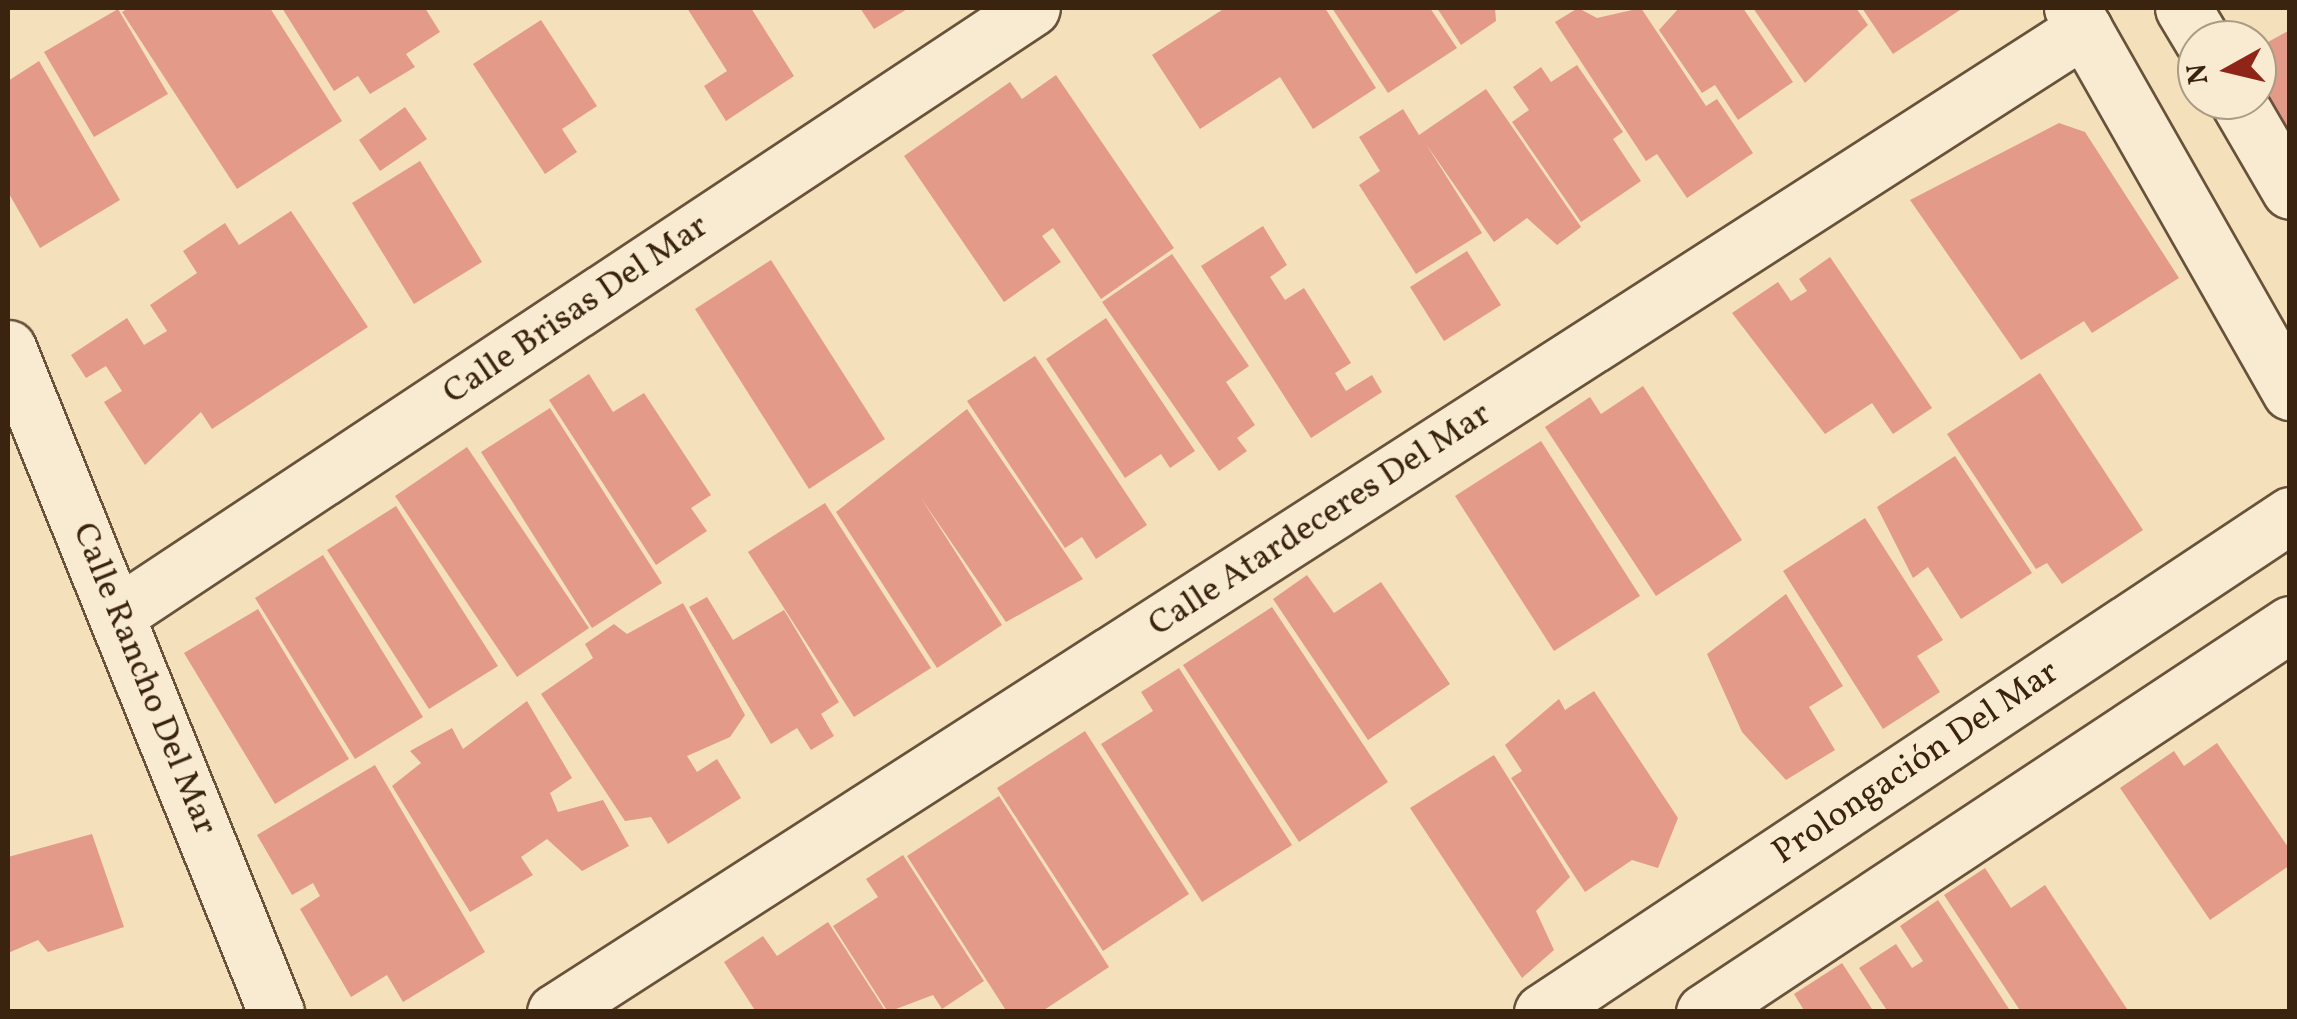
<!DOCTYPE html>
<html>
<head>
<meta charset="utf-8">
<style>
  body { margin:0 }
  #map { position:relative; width:2297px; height:1019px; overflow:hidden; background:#f4e0ba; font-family:Vollkorn,serif }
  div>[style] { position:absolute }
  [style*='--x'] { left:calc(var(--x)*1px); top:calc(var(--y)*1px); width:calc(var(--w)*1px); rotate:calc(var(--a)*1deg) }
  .building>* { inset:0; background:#e49a89 }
  .roads { filter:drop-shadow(2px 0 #68523a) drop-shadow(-2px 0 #68523a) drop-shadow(0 2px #68523a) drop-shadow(0 -2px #68523a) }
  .minor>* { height:55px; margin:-27.5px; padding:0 27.5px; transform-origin:27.5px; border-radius:27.5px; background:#f8ebd2 }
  span { translate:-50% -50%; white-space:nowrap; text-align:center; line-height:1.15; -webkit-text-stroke:9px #f8ebd2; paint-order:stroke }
  .street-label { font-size:35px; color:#3a230f }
  .frame { position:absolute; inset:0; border:10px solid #3a230f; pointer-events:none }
  .north { position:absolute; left:2177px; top:20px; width:100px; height:100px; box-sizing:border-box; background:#f8ebd2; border:2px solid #ac9b84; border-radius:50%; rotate:262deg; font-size:28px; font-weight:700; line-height:40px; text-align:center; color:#3a230f }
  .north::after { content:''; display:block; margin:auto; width:35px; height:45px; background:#8f2418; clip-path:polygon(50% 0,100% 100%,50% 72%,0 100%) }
</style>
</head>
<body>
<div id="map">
  <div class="building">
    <div style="clip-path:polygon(129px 8px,270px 8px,342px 121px,237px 189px,122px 12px)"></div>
    <div style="clip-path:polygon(282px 8px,425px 8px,440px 32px,406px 54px,415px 67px,370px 94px,358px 76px,334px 91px)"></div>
    <div style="clip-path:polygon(687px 8px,751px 8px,794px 76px,726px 121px,704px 86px,727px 71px)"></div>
    <div style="clip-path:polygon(860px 8px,909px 8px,874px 29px)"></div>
    <div style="clip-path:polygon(1225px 8px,1325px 8px,1376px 88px,1313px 129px,1280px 77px,1200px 129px,1152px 55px)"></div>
    <div style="clip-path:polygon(1332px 8px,1430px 8px,1457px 48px,1388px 93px)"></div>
    <div style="clip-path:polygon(1437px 8px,1495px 8px,1496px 21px,1461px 45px)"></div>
    <div style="clip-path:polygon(1578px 8px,1597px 18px,1641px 8px,1706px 106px,1717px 99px,1753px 153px,1687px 198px,1657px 154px,1646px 161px,1555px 22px)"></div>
    <div style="clip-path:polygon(1679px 8px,1743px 8px,1793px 82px,1738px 120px,1715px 85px,1702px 93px,1659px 30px)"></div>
    <div style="clip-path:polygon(1753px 8px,1856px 8px,1868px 25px,1805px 83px)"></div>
    <div style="clip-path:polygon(1862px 8px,1963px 8px,1893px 54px)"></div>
    <div style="clip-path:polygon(118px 9px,168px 94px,94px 137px,44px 52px)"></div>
    <div style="clip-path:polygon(541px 20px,597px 106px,562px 129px,577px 152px,545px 174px,473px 64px)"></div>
    <div style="clip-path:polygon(2290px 30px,2290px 143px,2257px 85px,2257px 48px)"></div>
    <div style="clip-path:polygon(39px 61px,120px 200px,40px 248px,8px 192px,8px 81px)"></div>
    <div style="clip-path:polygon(1577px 65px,1623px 132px,1613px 139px,1641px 181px,1581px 222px,1512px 122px,1529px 110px,1513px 87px,1541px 67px,1551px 82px)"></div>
    <div style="clip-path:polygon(1056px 75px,1174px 248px,1101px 299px,1053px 228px,1042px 236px,1061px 262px,1004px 302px,904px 156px,1010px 82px,1022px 99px)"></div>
    <div style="clip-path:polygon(1486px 89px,1581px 227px,1557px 245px,1527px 218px,1494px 242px,1426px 144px,1482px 233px,1416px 274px,1359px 185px,1380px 171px,1359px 137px,1403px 109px,1419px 135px)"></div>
    <div style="clip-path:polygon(405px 107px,427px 139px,380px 171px,359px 140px)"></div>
    <div style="clip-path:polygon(2059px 123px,2085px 132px,2179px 278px,2092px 333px,2084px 321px,2021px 360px,1910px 200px)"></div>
    <div style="clip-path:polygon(420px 161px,482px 262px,414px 304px,352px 203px)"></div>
    <div style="clip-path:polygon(291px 211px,368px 327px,212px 429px,201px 412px,145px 465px,104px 402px,122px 391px,106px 366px,86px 378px,71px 355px,127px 318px,144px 345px,167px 331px,150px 305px,197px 273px,183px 251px,225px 223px,239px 245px)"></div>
    <div style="clip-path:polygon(1263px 226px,1287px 265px,1270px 277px,1285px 300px,1304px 288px,1351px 363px,1335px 373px,1346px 391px,1372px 375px,1382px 392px,1311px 438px,1201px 266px)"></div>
    <div style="clip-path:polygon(1467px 251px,1501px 305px,1444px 341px,1410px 287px)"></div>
    <div style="clip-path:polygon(1172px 254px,1249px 366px,1226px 382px,1255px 425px,1237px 438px,1247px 451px,1219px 471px,1102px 302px)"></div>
    <div style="clip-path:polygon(1830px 257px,1932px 408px,1893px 434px,1872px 403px,1825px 434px,1732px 313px,1778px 282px,1791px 301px,1807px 291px,1799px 279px)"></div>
    <div style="clip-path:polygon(771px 260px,885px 439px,809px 489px,695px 309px)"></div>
    <div style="clip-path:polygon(1106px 318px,1195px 451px,1170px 468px,1161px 454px,1125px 478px,1046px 359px)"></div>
    <div style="clip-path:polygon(1035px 356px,1147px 525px,1096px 559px,1082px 537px,1065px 548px,967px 401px)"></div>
    <div style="clip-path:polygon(2040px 373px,2143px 530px,2062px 584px,2047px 563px,2036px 569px,1947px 434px)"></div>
    <div style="clip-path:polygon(589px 374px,613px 412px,644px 393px,711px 495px,691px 508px,707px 531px,656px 565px,549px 400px)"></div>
    <div style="clip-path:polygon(1643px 386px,1742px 540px,1656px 596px,1545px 427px,1590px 397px,1601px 414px)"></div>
    <div style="clip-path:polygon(550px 408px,662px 583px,592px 628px,481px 452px)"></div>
    <div style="clip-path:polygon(967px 409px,1083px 579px,1006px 622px,921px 498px,1002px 625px,937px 668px,836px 512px)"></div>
    <div style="clip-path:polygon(1541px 441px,1640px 596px,1554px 651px,1455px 496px)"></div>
    <div style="clip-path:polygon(467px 447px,589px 628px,517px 677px,395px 496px)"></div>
    <div style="clip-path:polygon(1955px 456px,2032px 573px,1961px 619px,1928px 567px,1913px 578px,1877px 507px)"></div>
    <div style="clip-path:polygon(825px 503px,931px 668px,854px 717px,748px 552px)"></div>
    <div style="clip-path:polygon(396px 506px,498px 666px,429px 709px,327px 550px)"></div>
    <div style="clip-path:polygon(1865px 518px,1943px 640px,1917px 656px,1940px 692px,1883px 729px,1783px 571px)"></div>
    <div style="clip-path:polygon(323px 555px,423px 717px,355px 759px,255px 598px)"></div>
    <div style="clip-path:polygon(1307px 575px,1334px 613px,1381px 582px,1450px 684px,1368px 740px,1273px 599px)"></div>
    <div style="clip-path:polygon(1786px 594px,1843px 686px,1809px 707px,1835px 750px,1786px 780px,1742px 732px,1707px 654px)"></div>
    <div style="clip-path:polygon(707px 597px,733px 640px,784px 610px,839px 702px,821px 714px,834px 736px,811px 750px,797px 728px,771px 744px,689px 607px)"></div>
    <div style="clip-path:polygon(683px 603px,745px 715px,730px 737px,687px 756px,697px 772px,717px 759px,741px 798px,668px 844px,651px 817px,625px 821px,541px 694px,593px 658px,585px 644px,614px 624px,627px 634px)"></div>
    <div style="clip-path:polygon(1272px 607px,1388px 782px,1299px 842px,1183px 665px)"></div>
    <div style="clip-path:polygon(258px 609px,349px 759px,275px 804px,184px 653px)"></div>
    <div style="clip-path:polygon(1179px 668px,1292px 845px,1202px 902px,1101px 744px,1153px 711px,1141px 692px)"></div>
    <div style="clip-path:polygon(1594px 691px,1678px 818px,1658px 868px,1632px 860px,1585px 892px,1511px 778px,1522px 771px,1505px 745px,1559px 699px,1565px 710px)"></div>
    <div style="clip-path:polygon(527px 701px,572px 778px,550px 793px,558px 812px,603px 800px,629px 846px,582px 871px,547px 839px,521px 857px,533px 875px,470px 912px,392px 786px,421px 763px,410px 751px,452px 728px,463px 749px)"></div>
    <div style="clip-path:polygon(1085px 731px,1189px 894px,1103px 951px,997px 788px)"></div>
    <div style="clip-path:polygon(2217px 743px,2290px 850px,2290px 865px,2210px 920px,2120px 788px,2174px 751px,2184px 766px)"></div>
    <div style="clip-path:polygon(1494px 755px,1570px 877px,1536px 911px,1554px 950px,1522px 978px,1410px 808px)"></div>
    <div style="clip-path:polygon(375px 765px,485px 952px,403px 1002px,387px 975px,351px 997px,300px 909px,320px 896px,313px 883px,292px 895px,257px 835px)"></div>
    <div style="clip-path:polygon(999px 796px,1109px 967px,1041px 1012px,1007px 1012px,907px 856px)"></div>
    <div style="clip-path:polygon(92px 834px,124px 927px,48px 952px,38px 940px,8px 953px,8px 857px)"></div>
    <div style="clip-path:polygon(903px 855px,984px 981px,942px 1009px,933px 995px,888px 1012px,833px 926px,878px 897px,866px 879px)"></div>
    <div style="clip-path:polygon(1985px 868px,2011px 908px,2045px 885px,2129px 1012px,2021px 1012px,1944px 895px)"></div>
    <div style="clip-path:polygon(1938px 900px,2011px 1012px,1888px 1012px,1859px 968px,1896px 944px,1912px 968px,1923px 961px,1900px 926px)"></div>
    <div style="clip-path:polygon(828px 922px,886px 1012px,756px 1012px,724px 962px,763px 936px,777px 956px)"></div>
    <div style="clip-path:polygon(1842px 963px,1874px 1012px,1805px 1012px,1794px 994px)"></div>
  </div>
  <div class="roads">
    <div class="minor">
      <div style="--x:2072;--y:8;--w:442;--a:60.4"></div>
      <div style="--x:2183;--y:8;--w:37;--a:59"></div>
      <div style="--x:2237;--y:100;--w:105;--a:59.8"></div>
      <div style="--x:8;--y:348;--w:716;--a:68.02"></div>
      <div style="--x:119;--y:613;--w:1095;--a:-33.53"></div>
      <div style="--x:555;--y:1012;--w:1818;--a:-32.74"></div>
      <div style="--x:1542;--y:1012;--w:898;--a:-33.6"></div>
      <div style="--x:1704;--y:1012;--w:703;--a:-33.51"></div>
    </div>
  </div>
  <div class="street-label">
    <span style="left:576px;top:310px;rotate:-34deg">Calle Brisas Del Mar</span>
    <span style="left:1320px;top:520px;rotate:-33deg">Calle Atardeceres Del Mar</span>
    <span style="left:144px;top:679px;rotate:68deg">Calle Rancho Del Mar</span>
    <span style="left:1916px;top:763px;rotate:-34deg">Prolongación Del Mar</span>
  </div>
  <div class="frame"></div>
  <div class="north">N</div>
</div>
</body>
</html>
